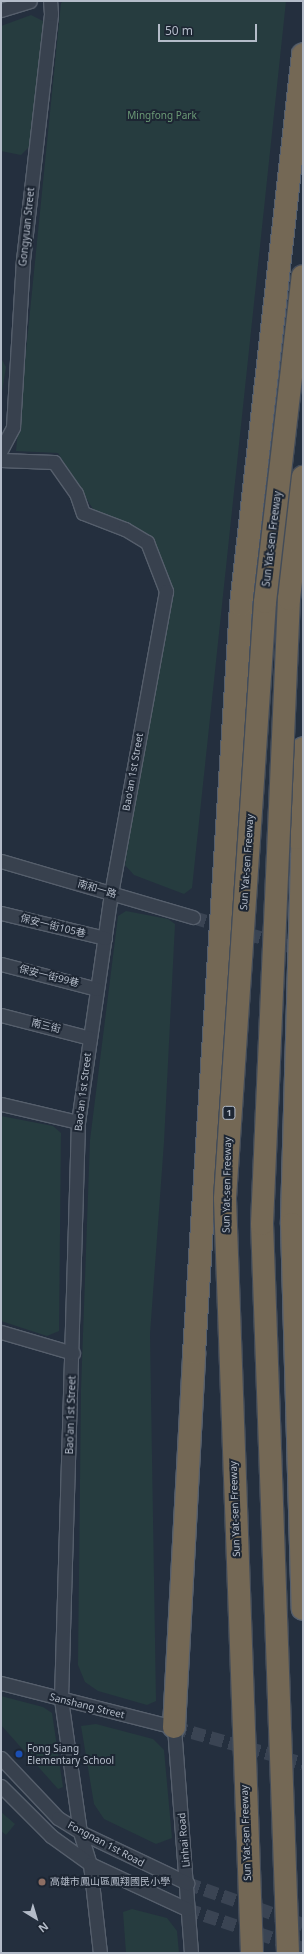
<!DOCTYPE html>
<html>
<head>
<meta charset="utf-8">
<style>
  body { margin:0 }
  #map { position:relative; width:304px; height:1954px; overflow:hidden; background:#242f3e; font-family:"Noto Sans","Noto Sans TC",sans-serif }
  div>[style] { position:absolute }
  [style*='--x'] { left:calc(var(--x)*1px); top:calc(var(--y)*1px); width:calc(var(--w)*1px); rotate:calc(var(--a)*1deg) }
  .green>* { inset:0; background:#263c3f }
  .minor-tunnel>* { height:13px; margin-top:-6.5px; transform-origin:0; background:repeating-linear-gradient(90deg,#3a4453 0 13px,transparent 0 19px) }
  .roads { filter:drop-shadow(1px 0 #565f6c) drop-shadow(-1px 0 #565f6c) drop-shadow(0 1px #565f6c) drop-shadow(0 -1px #565f6c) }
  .minor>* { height:13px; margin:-6.5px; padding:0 6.5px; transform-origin:6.5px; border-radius:6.5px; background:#38414e }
  .motorway>* { height:22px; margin:-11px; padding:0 11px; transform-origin:11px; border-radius:11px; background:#746855 }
  .bridges { filter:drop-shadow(1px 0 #434c59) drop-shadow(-1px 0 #434c59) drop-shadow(0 1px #434c59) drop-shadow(0 -1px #434c59) }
  .motorway-bridge>* { height:22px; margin:-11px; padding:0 11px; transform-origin:11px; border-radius:11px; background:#746855 }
  .dots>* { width:11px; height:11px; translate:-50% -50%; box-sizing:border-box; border:2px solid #1d2633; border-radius:50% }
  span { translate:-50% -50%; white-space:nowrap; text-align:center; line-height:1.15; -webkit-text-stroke:4px #1d2633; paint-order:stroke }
  .shield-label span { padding:1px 3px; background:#1d2633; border:1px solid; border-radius:3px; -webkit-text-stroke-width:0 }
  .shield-label { font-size:9px; color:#b4bcc9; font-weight:700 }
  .park-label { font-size:10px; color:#6b9a76 }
  .street-label { font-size:10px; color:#b4bcc9 }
  .poi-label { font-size:10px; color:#b4bcc9 }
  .left { translate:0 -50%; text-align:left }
  .frame { position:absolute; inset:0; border:2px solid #b4bcc9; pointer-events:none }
  .north { position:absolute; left:16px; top:1898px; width:40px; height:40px; -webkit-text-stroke:3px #1d2633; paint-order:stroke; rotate:142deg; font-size:11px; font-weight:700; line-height:16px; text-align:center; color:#b4bcc9 }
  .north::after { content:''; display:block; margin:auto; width:14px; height:18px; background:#b4bcc9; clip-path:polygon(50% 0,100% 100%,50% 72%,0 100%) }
  .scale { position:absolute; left:158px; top:24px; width:99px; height:18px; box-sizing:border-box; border:2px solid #b4bcc9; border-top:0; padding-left:5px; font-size:12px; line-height:14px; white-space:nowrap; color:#b4bcc9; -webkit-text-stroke:3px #1d2633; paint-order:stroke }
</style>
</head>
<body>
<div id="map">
  <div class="green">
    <div style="clip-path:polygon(64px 1px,286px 1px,192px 888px,184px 894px,134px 875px,125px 865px,169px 576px,148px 539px,93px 509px,58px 453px,16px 451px,61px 3px)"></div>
    <div style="clip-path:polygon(31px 15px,45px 22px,30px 146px,21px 155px,1px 151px,1px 26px)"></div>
    <div style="clip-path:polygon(1px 358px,6px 367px,1px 398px)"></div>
    <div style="clip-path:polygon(126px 911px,168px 919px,175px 924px,164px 1142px,150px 1334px,156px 1701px,147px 1705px,98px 1691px,85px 1682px,78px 1665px,81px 1390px,90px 1140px,118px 916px)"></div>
    <div style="clip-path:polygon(1px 1116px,53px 1126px,61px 1133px,59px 1331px,47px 1336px,1px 1321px)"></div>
    <div style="clip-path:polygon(1px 1696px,43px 1707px,52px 1713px,63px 1787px,58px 1789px,1px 1725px)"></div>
    <div style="clip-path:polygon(96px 1724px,153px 1739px,164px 1750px,172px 1838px,156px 1844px,104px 1819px,94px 1804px,81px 1726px)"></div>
    <div style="clip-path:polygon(1px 1812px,15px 1824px,6px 1835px,1px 1831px)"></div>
    <div style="clip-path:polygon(132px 1909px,167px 1918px,177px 1931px,179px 1953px,126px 1953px,123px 1912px)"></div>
  </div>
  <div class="minor-tunnel">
    <div style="--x:193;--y:917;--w:115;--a:16.7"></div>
    <div style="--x:174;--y:1727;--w:134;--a:15.6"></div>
    <div style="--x:187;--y:1883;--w:123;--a:19.5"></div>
    <div style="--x:187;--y:1909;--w:122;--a:18.6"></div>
  </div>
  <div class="roads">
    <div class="minor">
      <div style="--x:1;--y:10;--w:30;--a:-17"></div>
      <div style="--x:1;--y:450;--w:26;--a:-62"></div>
      <div style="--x:13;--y:427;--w:167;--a:-86.6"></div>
      <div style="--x:23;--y:260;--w:248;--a:-83.5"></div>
      <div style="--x:51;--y:14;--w:13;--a:-94"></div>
      <div style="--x:1;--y:460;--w:53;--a:2.2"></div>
      <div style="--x:54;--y:462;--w:38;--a:55"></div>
      <div style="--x:76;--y:493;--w:21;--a:71"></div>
      <div style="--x:83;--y:513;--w:45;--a:20.9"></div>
      <div style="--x:125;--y:529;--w:26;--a:31"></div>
      <div style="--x:147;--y:542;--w:53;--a:68.8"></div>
      <div style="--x:166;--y:591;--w:307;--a:100.3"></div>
      <div style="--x:111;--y:893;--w:231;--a:98.2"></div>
      <div style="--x:78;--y:1122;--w:577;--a:91.69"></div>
      <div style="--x:61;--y:1699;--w:134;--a:81.9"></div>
      <div style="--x:80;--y:1832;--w:34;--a:73"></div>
      <div style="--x:90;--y:1864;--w:90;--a:83.6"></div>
      <div style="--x:1;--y:861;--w:200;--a:16.3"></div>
      <div style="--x:1;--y:913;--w:107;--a:13.5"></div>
      <div style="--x:1;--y:964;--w:99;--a:14.6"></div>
      <div style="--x:1;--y:1015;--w:92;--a:14.5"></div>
      <div style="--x:1;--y:1104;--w:79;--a:13.2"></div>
      <div style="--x:1;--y:1332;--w:75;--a:16.3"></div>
      <div style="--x:1;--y:1683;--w:179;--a:14.3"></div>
      <div style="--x:174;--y:1727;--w:227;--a:85.7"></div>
      <div style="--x:1;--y:1758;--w:83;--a:46.5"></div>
      <div style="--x:58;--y:1818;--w:26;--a:32"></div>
      <div style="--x:80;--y:1832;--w:119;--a:25.5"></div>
      <div style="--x:1;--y:1786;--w:71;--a:45"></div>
      <div style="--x:51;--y:1836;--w:48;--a:35.7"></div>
      <div style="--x:90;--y:1864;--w:107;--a:24.9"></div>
    </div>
    <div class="motorway">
      <div style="--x:303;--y:824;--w:400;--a:91.6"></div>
      <div style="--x:292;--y:1224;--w:385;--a:88.4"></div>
      <div style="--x:297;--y:838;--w:90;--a:-86.2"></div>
      <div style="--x:174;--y:1727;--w:375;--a:-86.9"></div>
      <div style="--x:194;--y:1353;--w:749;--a:-86.4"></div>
      <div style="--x:241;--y:605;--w:554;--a:-83.58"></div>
    </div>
  </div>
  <div class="bridges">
    <div class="motorway-bridge">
      <div style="--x:252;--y:1953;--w:755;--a:-92.05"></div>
      <div style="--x:225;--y:1198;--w:597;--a:-86.16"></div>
      <div style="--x:265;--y:602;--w:328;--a:-83.4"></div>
      <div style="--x:288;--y:1953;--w:729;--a:-92.04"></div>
      <div style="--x:262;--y:1224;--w:626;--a:-87.53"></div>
      <div style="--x:289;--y:599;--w:123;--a:-83.5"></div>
    </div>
  </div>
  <div class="dots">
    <div style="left:19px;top:1754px;background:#1a4fb4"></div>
    <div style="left:42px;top:1882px;background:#8d6e63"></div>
  </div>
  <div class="shield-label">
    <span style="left:229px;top:1113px">1</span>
  </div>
  <div class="park-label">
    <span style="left:162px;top:116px">Mingfong Park</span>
  </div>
  <div class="street-label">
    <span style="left:27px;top:227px;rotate:-84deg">Gongyuan Street</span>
    <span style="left:272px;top:539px;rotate:-83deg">Sun Yat-sen Freeway</span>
    <span style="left:133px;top:772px;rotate:-80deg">Bao'an 1st Street</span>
    <span style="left:247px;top:862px;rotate:-86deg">Sun Yat-sen Freeway</span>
    <span style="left:97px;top:889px;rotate:16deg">南和一路</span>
    <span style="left:53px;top:926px;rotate:14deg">保安一街105巷</span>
    <span style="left:49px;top:976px;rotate:14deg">保安一街99巷</span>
    <span style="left:46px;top:1026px;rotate:14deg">南三街</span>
    <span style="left:83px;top:1092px;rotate:-83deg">Bao'an 1st Street</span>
    <span style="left:227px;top:1185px;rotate:-89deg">Sun Yat-sen Freeway</span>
    <span style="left:71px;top:1415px;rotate:-88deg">Bao'an 1st Street</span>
    <span style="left:235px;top:1509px;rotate:-92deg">Sun Yat-sen Freeway</span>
    <span style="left:87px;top:1706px;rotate:14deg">Sanshang Street</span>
    <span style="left:246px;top:1833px;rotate:-92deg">Sun Yat-sen Freeway</span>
    <span style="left:184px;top:1840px;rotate:-95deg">Linhai Road</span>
    <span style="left:106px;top:1844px;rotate:28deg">Fongnan 1st Road</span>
  </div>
  <div class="poi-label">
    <span class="left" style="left:27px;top:1754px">Fong Siang<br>Elementary School</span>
    <span class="left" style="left:50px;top:1882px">高雄市鳳山區鳳翔國民小學</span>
  </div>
  <div class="frame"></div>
  <div class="north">N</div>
  <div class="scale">50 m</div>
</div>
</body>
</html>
